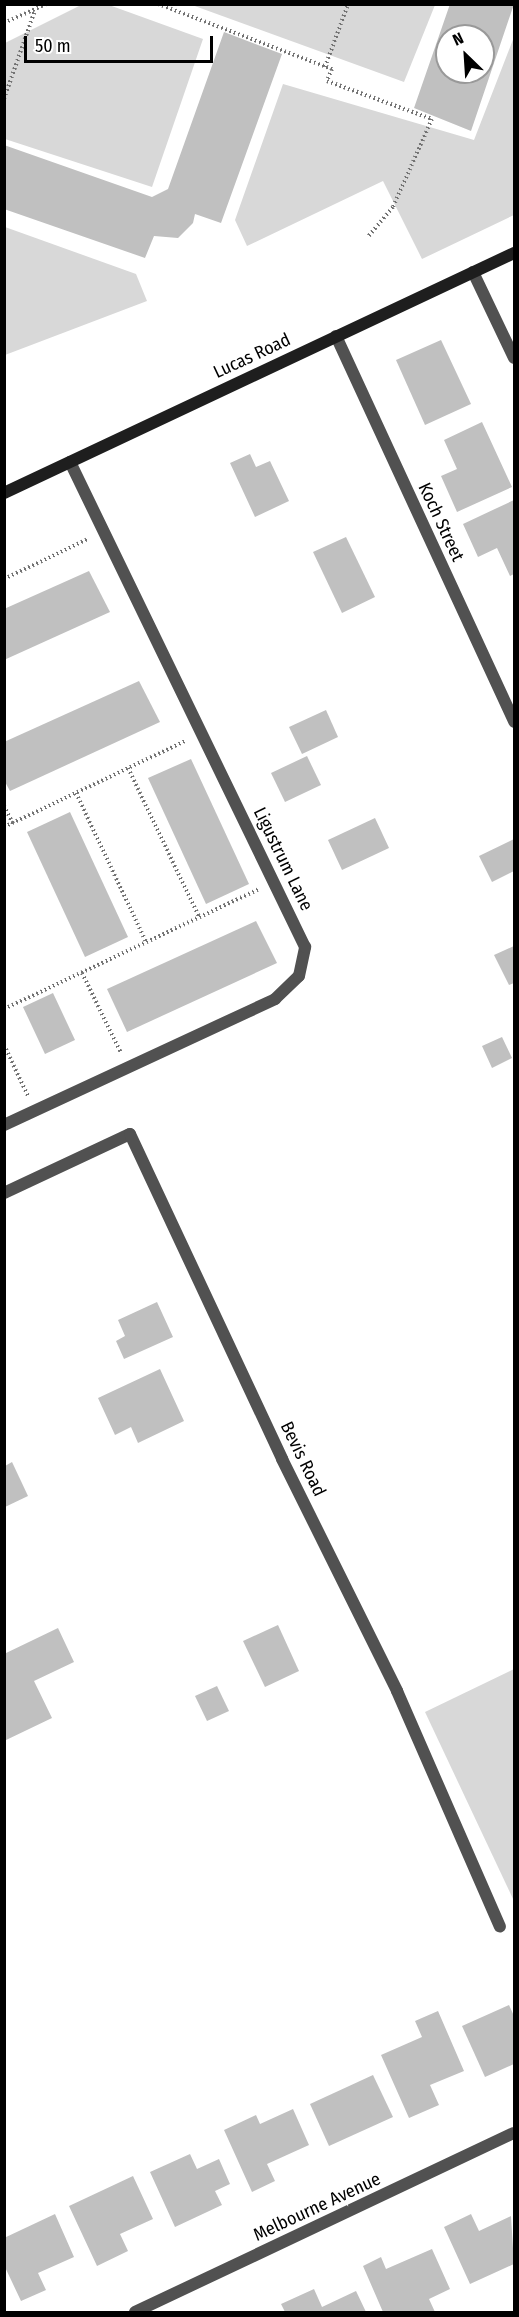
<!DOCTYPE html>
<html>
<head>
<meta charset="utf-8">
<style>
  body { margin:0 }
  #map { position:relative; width:519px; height:2317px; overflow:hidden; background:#fff; font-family:"Fira Sans Condensed",sans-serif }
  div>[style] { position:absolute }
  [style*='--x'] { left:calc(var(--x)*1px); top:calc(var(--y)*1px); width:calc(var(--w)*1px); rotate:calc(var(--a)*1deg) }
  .green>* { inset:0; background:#d8d8d8 }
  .building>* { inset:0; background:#c0c0c0 }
  .path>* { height:4px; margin-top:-2px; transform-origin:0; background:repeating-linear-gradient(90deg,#737373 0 1.5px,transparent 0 4.5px) }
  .street>* { height:12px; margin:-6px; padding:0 6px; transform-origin:6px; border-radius:6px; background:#515151 }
  .secondary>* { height:12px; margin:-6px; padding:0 6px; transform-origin:6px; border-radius:6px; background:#1e1e1e }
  span { translate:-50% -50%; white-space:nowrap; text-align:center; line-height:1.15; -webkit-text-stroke:4.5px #fff; paint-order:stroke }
  .street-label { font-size:18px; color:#000 }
  .frame { position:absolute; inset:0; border:6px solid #000; pointer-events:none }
  .north { position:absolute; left:435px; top:24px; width:60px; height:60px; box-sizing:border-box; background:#fff; border:2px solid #999; border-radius:50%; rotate:335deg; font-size:16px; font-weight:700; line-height:24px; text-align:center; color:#000 }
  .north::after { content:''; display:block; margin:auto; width:21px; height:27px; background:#000; clip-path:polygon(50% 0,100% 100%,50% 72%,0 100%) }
  .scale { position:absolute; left:24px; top:36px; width:189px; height:27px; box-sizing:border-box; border:3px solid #000; border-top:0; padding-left:8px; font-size:18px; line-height:21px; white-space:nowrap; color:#000; -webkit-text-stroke:4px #fff; paint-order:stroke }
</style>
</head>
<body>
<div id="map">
  <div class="green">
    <div style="clip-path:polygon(83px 4px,109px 5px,203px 39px,152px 187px,5px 139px,5px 43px)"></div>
    <div style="clip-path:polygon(192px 5px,435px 5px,404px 82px)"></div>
    <div style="clip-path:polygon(514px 37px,514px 215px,422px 259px,383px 181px,247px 246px,235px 220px,283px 84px,474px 140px)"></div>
    <div style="clip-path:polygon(5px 227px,136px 274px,147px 301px,5px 355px)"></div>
    <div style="clip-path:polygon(514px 1669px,514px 1901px,425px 1712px)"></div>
  </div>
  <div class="building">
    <div style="clip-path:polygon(evenodd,450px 4px,514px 4px,471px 131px,414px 108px,450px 4px,447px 36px,483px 36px,483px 72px,447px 72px,447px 36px)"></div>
    <div style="clip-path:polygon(224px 32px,282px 54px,221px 223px,195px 214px,193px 223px,178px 238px,154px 236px,145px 258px,4px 209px,4px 145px,152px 197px,168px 189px)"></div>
    <div style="clip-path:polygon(441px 340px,471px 404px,425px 425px,396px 360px)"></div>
    <div style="clip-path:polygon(482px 422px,512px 487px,457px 512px,441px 476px,457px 469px,444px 440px)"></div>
    <div style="clip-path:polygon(250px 454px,256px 467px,270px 461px,289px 501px,255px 517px,230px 463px)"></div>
    <div style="clip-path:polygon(514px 500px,514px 574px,510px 576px,497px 548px,478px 557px,463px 524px)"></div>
    <div style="clip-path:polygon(346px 537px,375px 597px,342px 613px,313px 552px)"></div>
    <div style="clip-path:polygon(89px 571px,110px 612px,4px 660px,4px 609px)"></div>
    <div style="clip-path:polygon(139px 681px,160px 722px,10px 791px,4px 780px,4px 742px)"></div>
    <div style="clip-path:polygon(326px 710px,338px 737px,302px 754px,289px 727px)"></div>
    <div style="clip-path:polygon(307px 756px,321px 785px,285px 802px,271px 773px)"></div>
    <div style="clip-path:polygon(191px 759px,249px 884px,206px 904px,148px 778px)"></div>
    <div style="clip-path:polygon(70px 812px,128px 937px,85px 957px,27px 832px)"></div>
    <div style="clip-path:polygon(375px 818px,389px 848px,342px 870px,328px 840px)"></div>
    <div style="clip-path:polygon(514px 839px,514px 871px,492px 882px,479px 856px)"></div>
    <div style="clip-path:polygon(256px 921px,277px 963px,127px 1032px,107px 989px)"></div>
    <div style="clip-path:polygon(514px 946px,514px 983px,509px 985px,494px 955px)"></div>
    <div style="clip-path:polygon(53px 993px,75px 1040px,45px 1054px,23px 1007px)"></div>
    <div style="clip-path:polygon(502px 1037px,512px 1058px,492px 1068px,482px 1046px)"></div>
    <div style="clip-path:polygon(157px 1302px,173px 1337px,124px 1359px,116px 1341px,125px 1336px,118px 1320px)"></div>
    <div style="clip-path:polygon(160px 1369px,184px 1421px,138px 1443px,131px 1427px,115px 1435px,98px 1398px)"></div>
    <div style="clip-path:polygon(12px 1462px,28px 1496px,5px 1507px,5px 1466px)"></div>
    <div style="clip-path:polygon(278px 1625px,299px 1671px,265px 1687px,243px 1641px)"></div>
    <div style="clip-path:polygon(58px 1628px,74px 1662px,34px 1681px,52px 1718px,4px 1741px,4px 1654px)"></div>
    <div style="clip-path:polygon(217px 1686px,229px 1711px,207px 1721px,195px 1696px)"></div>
    <div style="clip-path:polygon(509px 2005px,514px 2016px,514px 2064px,485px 2077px,462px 2026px)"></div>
    <div style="clip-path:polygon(438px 2011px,464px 2071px,430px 2085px,439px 2105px,409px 2118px,381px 2055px,422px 2037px,415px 2021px)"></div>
    <div style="clip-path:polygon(373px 2075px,393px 2117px,329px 2146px,310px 2104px)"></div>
    <div style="clip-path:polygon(293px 2109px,309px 2145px,267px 2164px,275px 2181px,252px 2192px,224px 2130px,256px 2115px,260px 2124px)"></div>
    <div style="clip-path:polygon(190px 2154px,197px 2169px,219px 2159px,230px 2184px,215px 2191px,222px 2205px,175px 2227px,150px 2172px)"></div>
    <div style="clip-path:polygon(133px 2176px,153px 2219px,120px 2234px,128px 2251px,97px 2266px,69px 2206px)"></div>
    <div style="clip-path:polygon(55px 2214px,74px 2257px,38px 2273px,46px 2290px,21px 2301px,4px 2265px,4px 2238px)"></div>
    <div style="clip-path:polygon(471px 2214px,479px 2231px,511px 2216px,514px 2264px,470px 2284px,444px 2227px)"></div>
    <div style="clip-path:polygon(432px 2249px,450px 2289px,429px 2299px,435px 2312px,383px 2312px,363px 2266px,381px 2257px,386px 2269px)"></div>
    <div style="clip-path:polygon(314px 2289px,322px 2307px,356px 2291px,366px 2312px,285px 2312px,281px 2304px)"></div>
  </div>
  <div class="path">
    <div style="--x:158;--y:4;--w:186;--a:20.5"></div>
    <div style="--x:332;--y:69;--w:13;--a:113"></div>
    <div style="--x:327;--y:81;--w:112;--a:19.9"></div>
    <div style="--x:432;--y:119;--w:96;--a:113.9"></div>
    <div style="--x:393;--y:207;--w:38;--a:130"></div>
    <div style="--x:4;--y:23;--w:46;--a:-24.3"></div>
    <div style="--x:325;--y:67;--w:67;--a:-69.9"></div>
    <div style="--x:4;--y:99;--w:94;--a:-70.8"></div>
    <div style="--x:4;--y:579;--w:93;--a:-25.5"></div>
    <div style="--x:128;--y:768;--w:165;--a:64.5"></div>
    <div style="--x:76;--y:793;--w:165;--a:64.8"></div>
    <div style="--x:4;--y:806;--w:20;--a:63"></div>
    <div style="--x:4;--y:827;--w:200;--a:-25.4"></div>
    <div style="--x:82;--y:973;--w:89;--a:64"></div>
    <div style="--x:4;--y:1009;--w:282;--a:-25.2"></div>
    <div style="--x:4;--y:1045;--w:56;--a:64.8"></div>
  </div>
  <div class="street">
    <div style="--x:473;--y:272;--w:95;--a:64.5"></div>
    <div style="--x:336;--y:336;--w:425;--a:65.2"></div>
    <div style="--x:4;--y:1125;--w:299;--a:-24.9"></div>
    <div style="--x:275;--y:999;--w:33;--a:-44"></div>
    <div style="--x:299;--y:976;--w:30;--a:-78"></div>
    <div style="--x:305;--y:947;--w:539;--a:-115.85"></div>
    <div style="--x:4;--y:1193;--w:139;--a:-25.1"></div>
    <div style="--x:130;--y:1134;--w:359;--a:64.9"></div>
    <div style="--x:282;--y:1459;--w:259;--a:63.6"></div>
    <div style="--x:397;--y:1691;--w:257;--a:66.4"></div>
    <div style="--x:135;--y:2312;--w:419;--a:-25.3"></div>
  </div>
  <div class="secondary">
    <div style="--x:4;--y:493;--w:564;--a:-25.2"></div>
  </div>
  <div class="street-label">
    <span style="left:252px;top:356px;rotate:-25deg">Lucas Road</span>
    <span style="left:441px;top:522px;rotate:65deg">Koch Street</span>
    <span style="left:283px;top:859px;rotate:64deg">Ligustrum Lane</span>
    <span style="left:303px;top:1459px;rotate:64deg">Bevis Road</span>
    <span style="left:317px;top:2207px;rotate:-25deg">Melbourne Avenue</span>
  </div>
  <div class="frame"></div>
  <div class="north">N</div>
  <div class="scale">50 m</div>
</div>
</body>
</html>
